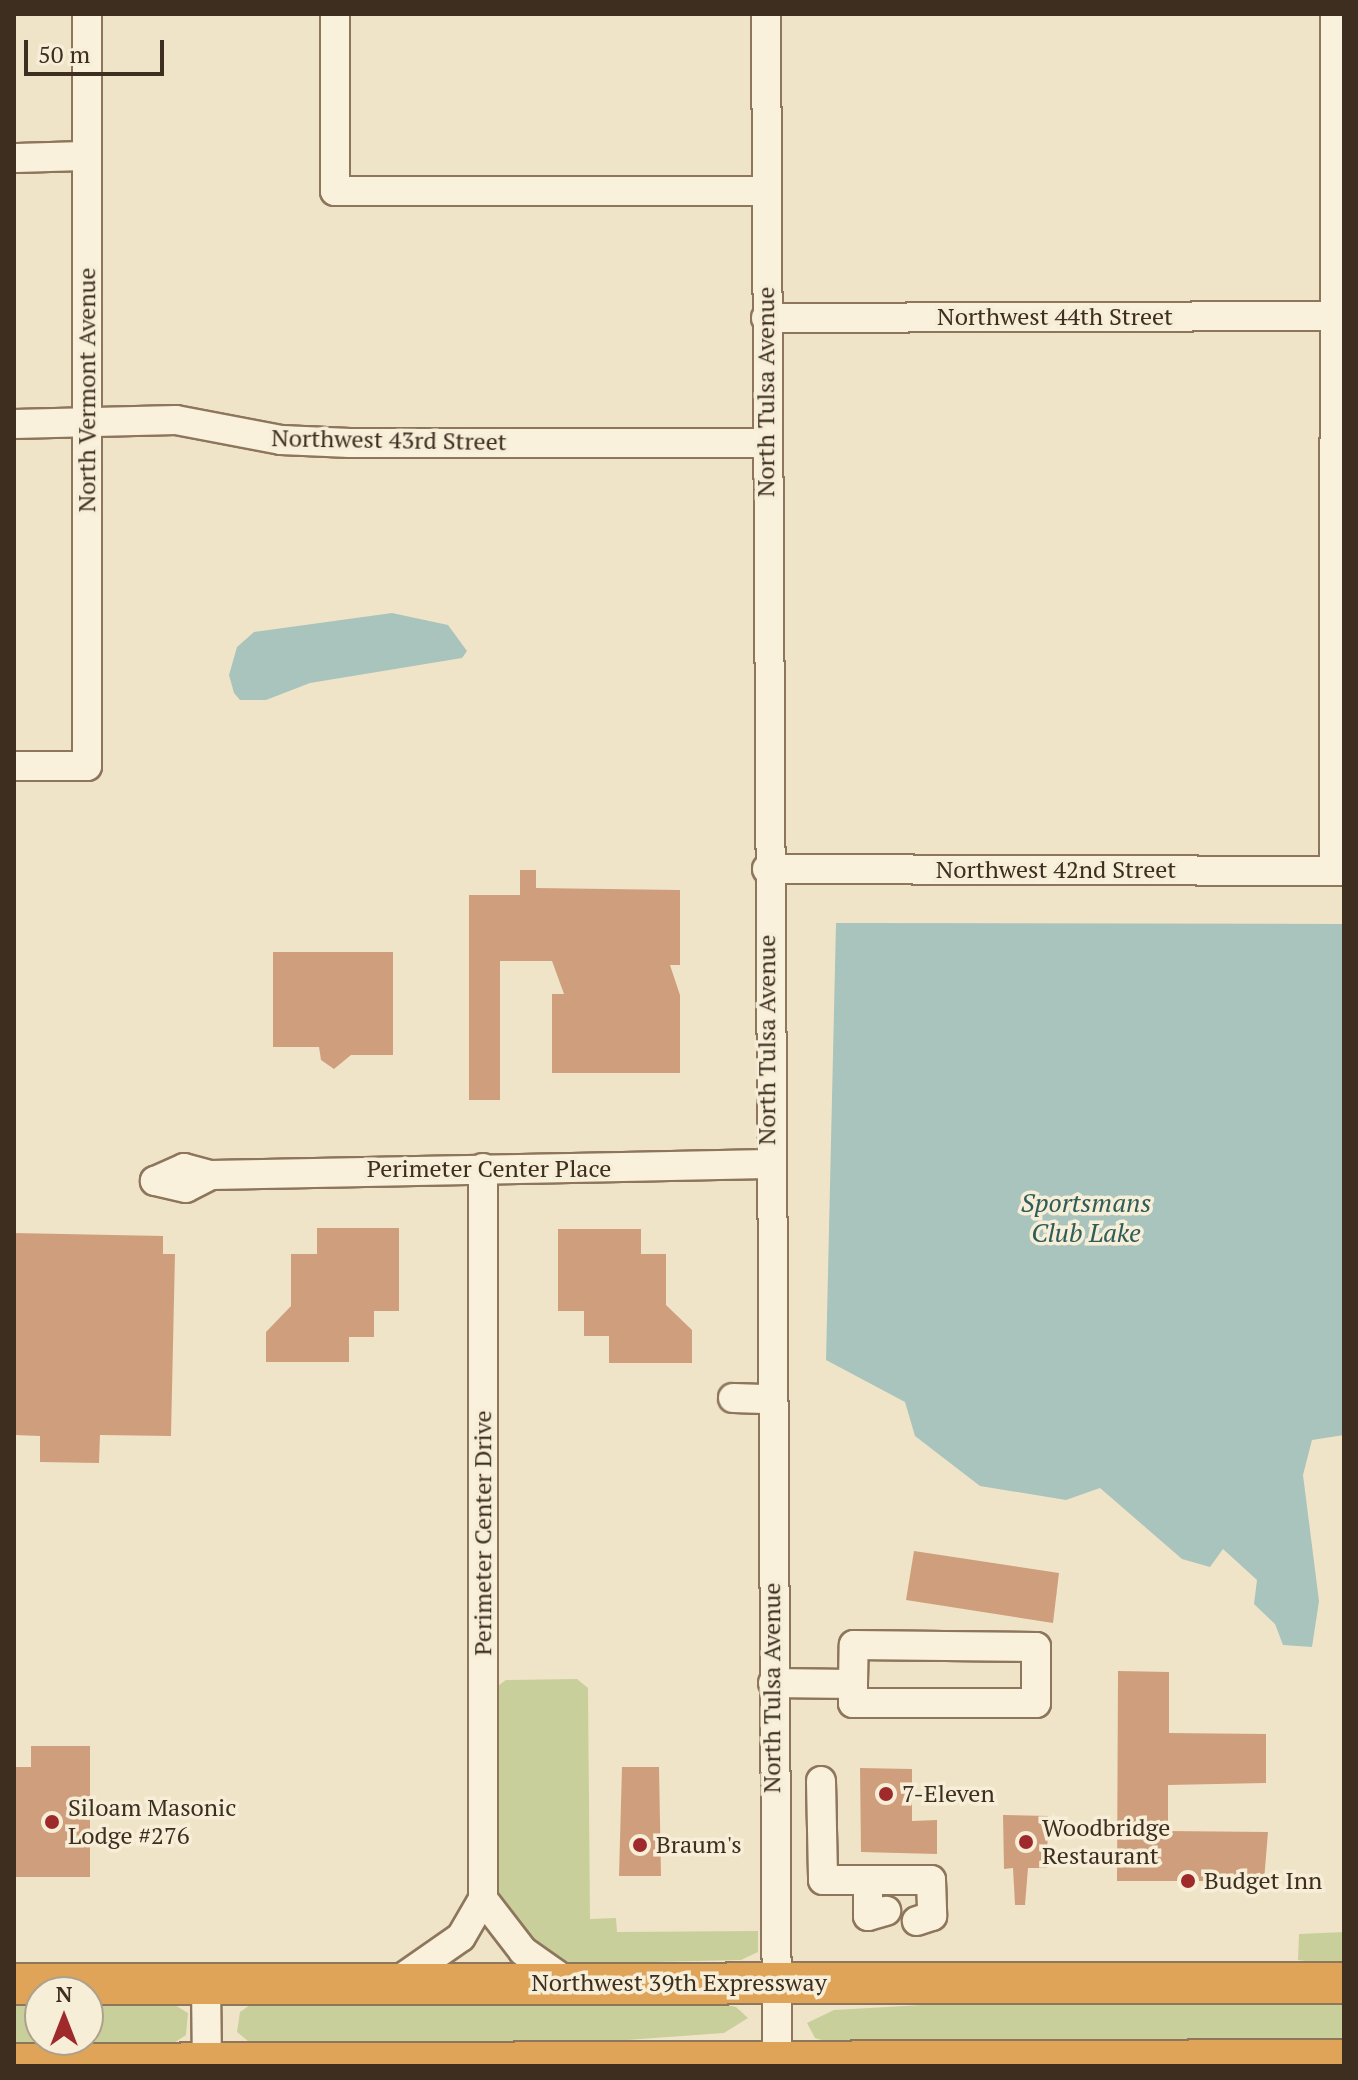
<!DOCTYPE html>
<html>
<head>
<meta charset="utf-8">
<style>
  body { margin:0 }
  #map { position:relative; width:1358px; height:2080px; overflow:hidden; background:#f0e4c8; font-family:"PT Serif",serif }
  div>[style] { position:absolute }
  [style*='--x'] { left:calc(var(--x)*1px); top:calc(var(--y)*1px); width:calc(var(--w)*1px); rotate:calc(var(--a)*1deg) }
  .green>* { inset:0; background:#c9cf9b }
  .water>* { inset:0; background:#a9c4bc }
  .building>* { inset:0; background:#cf9f7d }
  .roads { filter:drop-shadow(2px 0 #8d765c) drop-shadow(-2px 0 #8d765c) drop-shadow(0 2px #8d765c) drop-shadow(0 -2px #8d765c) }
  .minor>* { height:28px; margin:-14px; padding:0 14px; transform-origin:14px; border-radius:14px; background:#faf1dc }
  .highway>* { height:40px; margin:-20px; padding:0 20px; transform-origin:20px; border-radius:20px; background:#e0a458 }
  .dots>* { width:22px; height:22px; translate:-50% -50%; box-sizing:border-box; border:4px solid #f7eed8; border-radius:50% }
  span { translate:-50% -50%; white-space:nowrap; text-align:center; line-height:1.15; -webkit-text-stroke:7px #f7eed8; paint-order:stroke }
  .street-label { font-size:24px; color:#3d2e20 }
  .poi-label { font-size:24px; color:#3d2e20 }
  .left { translate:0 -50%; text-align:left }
  .water-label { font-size:26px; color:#2f5d5a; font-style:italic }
  .frame { position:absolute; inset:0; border:16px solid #3d2e20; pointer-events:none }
  .north { position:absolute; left:24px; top:1976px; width:80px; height:80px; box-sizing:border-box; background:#f7eed8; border:2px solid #ada18e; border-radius:50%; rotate:0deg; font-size:22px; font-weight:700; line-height:32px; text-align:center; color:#3d2e20 }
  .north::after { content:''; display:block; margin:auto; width:28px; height:36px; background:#9e2a2b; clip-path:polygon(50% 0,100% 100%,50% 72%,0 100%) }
  .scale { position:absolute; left:24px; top:40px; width:140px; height:36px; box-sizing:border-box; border:4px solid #3d2e20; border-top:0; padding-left:10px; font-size:24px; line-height:28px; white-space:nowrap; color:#3d2e20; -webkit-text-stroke:6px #f7eed8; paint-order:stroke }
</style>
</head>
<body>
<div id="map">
  <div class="green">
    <div style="clip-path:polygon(577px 1679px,588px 1688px,590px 1919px,616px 1918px,617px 1932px,758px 1931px,758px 1952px,741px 1960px,568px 1964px,528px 1943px,498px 1902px,495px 1688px,506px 1680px)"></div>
    <div style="clip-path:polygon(1344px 1932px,1344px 1966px,1298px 1960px,1299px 1934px)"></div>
    <div style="clip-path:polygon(260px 1998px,699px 1998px,736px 2007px,748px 2018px,724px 2033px,543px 2046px,255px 2047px,237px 2032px,240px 2012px)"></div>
    <div style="clip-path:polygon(1344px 1998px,1344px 2042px,836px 2044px,815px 2038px,807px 2023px,834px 2010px,1009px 2000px)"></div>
    <div style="clip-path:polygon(14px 1999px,40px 1999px,40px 2040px,88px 2040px,88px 1999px,175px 2005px,188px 2013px,186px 2035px,171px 2045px,14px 2046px)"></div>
  </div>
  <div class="water">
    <div style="clip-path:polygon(392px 613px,448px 625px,467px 651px,462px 658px,310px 683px,266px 700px,240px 700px,234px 693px,229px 675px,237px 647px,254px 632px)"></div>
    <div style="clip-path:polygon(836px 923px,1344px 924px,1344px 1435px,1312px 1440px,1303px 1475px,1319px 1601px,1312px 1647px,1283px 1645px,1275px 1624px,1254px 1604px,1257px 1580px,1223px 1549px,1210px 1567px,1182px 1559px,1100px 1488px,1066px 1500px,980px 1486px,915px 1436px,905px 1402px,826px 1360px)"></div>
  </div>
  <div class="building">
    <div style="clip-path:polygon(520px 870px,536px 870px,536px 888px,680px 890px,680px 965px,670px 965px,680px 995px,680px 1073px,552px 1073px,552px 994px,564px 994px,552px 961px,500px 961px,500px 1100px,469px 1100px,469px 895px,520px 895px)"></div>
    <div style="clip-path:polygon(273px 952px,393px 952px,393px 1055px,351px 1055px,334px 1069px,321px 1060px,319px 1047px,273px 1047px)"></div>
    <div style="clip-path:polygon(317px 1228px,399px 1228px,399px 1311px,374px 1311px,374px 1337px,349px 1337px,349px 1362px,266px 1362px,266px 1332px,291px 1306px,291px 1254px,317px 1254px)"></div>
    <div style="clip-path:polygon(558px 1229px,641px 1229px,641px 1254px,666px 1254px,666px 1305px,692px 1330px,692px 1363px,609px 1363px,609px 1336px,584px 1336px,584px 1311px,558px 1311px)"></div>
    <div style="clip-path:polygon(14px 1233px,163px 1236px,163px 1254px,175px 1254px,171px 1436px,100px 1435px,99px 1463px,40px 1462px,40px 1436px,14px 1435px)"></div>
    <div style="clip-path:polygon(914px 1551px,1059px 1573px,1053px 1623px,906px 1600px)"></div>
    <div style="clip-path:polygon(1118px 1671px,1169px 1672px,1169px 1733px,1266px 1734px,1266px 1783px,1168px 1785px,1168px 1831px,1268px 1832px,1264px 1881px,1117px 1881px)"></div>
    <div style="clip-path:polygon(31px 1746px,90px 1746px,90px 1877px,14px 1877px,14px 1767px,31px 1767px)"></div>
    <div style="clip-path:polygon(622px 1767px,659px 1767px,661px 1876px,619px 1876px)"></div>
    <div style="clip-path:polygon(860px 1768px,912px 1769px,912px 1821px,937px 1820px,937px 1854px,861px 1852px)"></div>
    <div style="clip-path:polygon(1003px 1815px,1048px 1816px,1047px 1868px,1028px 1868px,1025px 1905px,1015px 1905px,1013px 1868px,1004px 1869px)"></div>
  </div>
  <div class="roads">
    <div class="minor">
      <div style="--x:335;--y:14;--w:177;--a:90"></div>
      <div style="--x:335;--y:191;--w:431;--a:0"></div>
      <div style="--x:766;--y:14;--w:2052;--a:89.69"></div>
      <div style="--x:14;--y:158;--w:72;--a:-1.6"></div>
      <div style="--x:766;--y:318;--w:578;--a:-0.2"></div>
      <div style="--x:14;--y:424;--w:162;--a:-1.4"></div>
      <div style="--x:176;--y:420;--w:107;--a:10.8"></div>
      <div style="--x:281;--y:440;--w:69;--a:2.5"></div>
      <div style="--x:350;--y:443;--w:416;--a:0"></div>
      <div style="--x:14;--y:766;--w:73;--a:0"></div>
      <div style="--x:87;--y:766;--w:752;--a:-90"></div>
      <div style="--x:767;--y:869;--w:577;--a:0.2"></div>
      <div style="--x:1334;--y:871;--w:857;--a:-89.93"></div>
      <div style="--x:211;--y:1175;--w:28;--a:153"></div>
      <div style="--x:186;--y:1188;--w:32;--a:-167"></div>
      <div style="--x:155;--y:1181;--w:32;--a:-24"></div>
      <div style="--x:184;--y:1168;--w:28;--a:15"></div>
      <div style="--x:211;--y:1175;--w:557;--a:-1.13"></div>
      <div style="--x:733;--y:1398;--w:38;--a:2"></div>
      <div style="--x:773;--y:1683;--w:80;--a:0.7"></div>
      <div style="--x:853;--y:1684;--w:39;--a:-89"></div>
      <div style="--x:854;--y:1645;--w:182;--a:0.6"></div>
      <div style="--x:1036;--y:1647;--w:56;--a:90"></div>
      <div style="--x:1036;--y:1703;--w:183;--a:180"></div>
      <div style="--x:853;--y:1703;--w:19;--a:-90"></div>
      <div style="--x:821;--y:1781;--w:99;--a:88.8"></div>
      <div style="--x:823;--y:1880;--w:108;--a:0"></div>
      <div style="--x:931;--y:1880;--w:36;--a:88"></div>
      <div style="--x:932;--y:1916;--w:16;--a:162"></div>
      <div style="--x:868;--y:1880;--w:36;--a:90"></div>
      <div style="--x:868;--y:1916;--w:19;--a:-16"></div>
      <div style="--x:483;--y:1899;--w:66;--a:52.4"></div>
      <div style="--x:523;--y:1951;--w:57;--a:35.1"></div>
      <div style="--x:395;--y:1983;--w:80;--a:-34.9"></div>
      <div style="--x:461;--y:1937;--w:44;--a:-59.9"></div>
      <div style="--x:483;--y:1899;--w:731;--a:-90"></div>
      <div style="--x:206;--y:1984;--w:82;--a:89.3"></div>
    </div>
    <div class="highway">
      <div style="--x:14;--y:1984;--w:1330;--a:-0.04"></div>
      <div style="--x:14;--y:2064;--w:1330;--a:-0.17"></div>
    </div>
  </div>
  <div class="dots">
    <div style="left:886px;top:1794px;background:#9e2a2b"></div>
    <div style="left:52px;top:1822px;background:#9e2a2b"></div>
    <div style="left:1026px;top:1842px;background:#9e2a2b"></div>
    <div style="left:640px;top:1845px;background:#9e2a2b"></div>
    <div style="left:1188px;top:1881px;background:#9e2a2b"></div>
  </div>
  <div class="street-label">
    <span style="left:1055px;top:317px">Northwest 44th Street</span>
    <span style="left:87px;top:390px;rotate:-90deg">North Vermont Avenue</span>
    <span style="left:766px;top:392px;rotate:-90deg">North Tulsa Avenue</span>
    <span style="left:389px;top:440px;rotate:1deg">Northwest 43rd Street</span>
    <span style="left:1056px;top:870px">Northwest 42nd Street</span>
    <span style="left:767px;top:1040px;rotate:-90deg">North Tulsa Avenue</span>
    <span style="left:489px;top:1169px">Perimeter Center Place</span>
    <span style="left:483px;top:1533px;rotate:-90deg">Perimeter Center Drive</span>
    <span style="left:772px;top:1688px;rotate:-90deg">North Tulsa Avenue</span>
    <span style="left:679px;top:1983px">Northwest 39th Expressway</span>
  </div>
  <div class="poi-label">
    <span class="left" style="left:902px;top:1794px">7-Eleven</span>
    <span class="left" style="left:68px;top:1822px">Siloam Masonic<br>Lodge #276</span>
    <span class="left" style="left:1042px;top:1842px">Woodbridge<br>Restaurant</span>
    <span class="left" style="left:656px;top:1845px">Braum's</span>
    <span class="left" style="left:1204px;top:1881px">Budget Inn</span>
  </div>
  <div class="water-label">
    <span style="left:1086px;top:1218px">Sportsmans<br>Club Lake</span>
  </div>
  <div class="frame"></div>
  <div class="north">N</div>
  <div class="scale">50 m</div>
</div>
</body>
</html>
